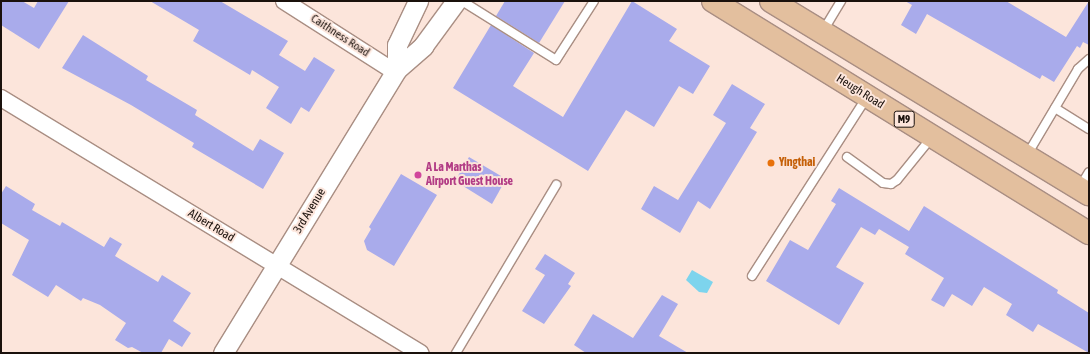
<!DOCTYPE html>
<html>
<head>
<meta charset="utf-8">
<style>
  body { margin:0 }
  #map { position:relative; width:1090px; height:354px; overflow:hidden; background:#fce5db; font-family:"Asap Condensed",sans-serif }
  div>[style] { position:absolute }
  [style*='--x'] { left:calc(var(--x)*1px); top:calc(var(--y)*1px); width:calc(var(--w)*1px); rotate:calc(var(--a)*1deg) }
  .water>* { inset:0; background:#7dd4ed }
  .building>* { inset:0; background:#a9abeb }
  .roads { filter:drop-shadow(1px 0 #a98e83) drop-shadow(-1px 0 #a98e83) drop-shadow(0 1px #a98e83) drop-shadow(0 -1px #a98e83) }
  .service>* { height:8px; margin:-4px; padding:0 4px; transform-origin:4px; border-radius:4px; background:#fff }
  .minor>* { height:16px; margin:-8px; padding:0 8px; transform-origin:8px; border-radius:8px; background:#fff }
  .tertiary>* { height:19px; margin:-9.5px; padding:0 9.5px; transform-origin:9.5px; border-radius:9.5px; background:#fff }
  .primary>* { height:22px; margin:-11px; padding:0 11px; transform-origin:11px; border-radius:11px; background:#e3bf9e }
  .dots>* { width:11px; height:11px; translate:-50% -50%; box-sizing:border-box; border:2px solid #fce5db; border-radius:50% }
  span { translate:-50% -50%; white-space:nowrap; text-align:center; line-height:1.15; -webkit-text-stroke:4px #fce5db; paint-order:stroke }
  .shield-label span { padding:1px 3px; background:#fce5db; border:1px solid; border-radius:3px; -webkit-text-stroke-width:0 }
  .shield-label { font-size:11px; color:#1a110c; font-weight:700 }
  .street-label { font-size:12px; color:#1a110c }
  .food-label { font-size:12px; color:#c56008; font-weight:700 }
  .left { translate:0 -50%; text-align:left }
  .hotel-label { font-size:12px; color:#b23c85; font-weight:700 }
  .frame { position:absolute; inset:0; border:2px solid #1a110c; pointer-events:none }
</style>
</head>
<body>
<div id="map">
  <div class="water">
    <div style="clip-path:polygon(692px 270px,713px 282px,707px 293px,699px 292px,686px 280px)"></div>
  </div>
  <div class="building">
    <div style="clip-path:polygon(1px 1px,22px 1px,34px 8px,38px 1px,69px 1px,39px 49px,1px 25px)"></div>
    <div style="clip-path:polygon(150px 1px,220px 1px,288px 41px,279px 55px,305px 71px,314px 57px,335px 70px,309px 112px,301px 107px,291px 124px,266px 108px,279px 87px,252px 70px,250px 75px,193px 41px,199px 30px)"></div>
    <div style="clip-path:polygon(505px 1px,565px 1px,539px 43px,496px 16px)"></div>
    <div style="clip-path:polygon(632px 1px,677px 29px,669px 41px,710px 66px,693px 94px,679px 86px,654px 127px,626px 110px,588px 171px,453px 88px,491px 25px,534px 53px,513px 86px,563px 117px)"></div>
    <div style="clip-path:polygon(905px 1px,1006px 1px,1066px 37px,1089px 1px,1089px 45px,1083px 42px,1080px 48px,1077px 46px,1054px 82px,1042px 75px,1040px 79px,927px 14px,916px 34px,901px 25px,912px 5px)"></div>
    <div style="clip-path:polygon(83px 35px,148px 76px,146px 80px,197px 110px,195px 115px,253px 151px,260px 139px,284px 153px,263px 189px,192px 147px,194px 143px,131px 105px,62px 68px)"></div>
    <div style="clip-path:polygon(732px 84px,765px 104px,750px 128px,757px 132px,710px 209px,698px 201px,680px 233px,641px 209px,654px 186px,678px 200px,726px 123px,713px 115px)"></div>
    <div style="clip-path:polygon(469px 157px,506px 179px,492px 204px,455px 181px)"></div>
    <div style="clip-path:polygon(401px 174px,437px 195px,394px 266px,367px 250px,364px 241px,371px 229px,369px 227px)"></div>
    <div style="clip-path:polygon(6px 186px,35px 204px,32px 210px,60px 226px,62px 222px,104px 247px,110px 237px,122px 244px,115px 256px,158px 282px,162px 275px,191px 293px,173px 321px,191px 333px,182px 347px,169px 339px,161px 353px,143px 353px,132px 347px,128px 348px,115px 340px,126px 323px,100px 305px,83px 298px,81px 301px,56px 285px,48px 297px,12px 275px,29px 240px,1px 223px,1px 194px)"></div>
    <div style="clip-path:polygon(839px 188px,909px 231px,924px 206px,1058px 290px,1057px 293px,1089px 313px,1089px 353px,1038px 324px,1033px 332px,1006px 315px,1012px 304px,984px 287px,972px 306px,952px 294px,944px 307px,931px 300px,944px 278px,905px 254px,909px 247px,879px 229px,875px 235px,861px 227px,836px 267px,864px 283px,839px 325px,766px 281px,790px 240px,808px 250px,836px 204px,831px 201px)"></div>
    <div style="clip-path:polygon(545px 254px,575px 273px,568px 284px,571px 286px,544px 324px,522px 311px,545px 275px,535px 269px)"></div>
    <div style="clip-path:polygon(662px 295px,678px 304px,659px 336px,688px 353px,586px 353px,574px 345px,593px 314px,633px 338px)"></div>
  </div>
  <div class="roads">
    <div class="service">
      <div style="--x:462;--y:1;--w:111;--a:32.1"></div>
      <div style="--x:556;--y:60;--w:70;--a:-57.2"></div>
      <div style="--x:823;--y:31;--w:35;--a:-59"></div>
      <div style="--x:1055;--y:108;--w:40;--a:32"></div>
      <div style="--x:1027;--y:155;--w:100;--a:-59.3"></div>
      <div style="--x:1078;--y:69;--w:15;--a:-42"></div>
      <div style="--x:847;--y:157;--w:44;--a:35.8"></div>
      <div style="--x:883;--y:183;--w:8;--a:7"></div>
      <div style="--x:891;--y:184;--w:7;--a:-34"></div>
      <div style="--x:897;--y:180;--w:55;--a:-50.9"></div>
      <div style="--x:1080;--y:187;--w:17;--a:-59"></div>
      <div style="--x:752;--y:276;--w:213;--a:-57.3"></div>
      <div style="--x:456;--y:353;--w:196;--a:-59.2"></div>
    </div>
    <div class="minor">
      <div style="--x:284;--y:1;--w:132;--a:32.6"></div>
      <div style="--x:1;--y:98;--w:491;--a:31.3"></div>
    </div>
    <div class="tertiary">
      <div style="--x:397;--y:69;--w:24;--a:-90"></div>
      <div style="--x:397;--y:45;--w:49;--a:-64.5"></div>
      <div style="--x:223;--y:353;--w:333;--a:-58.5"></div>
      <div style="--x:397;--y:69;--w:35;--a:-41"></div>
      <div style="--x:423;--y:46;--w:56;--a:-53.7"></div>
    </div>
    <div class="primary">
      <div style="--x:713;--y:1;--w:442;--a:31.7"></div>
      <div style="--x:771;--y:1;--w:372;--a:31.3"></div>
    </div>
  </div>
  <div class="dots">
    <div style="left:771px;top:163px;background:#e8710a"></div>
    <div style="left:418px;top:175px;background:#d1479c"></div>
  </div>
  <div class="shield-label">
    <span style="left:904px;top:119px">M9</span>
  </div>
  <div class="street-label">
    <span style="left:340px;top:36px;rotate:33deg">Caithness Road</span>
    <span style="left:860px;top:92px;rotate:32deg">Heugh Road</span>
    <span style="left:310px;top:211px;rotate:-59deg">3rd Avenue</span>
    <span style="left:211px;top:226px;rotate:31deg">Albert Road</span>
  </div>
  <div class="food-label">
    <span class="left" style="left:779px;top:163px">Yingthai</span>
  </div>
  <div class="hotel-label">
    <span class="left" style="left:426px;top:175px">A La Marthas<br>Airport Guest House</span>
  </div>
  <div class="frame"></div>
</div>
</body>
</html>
